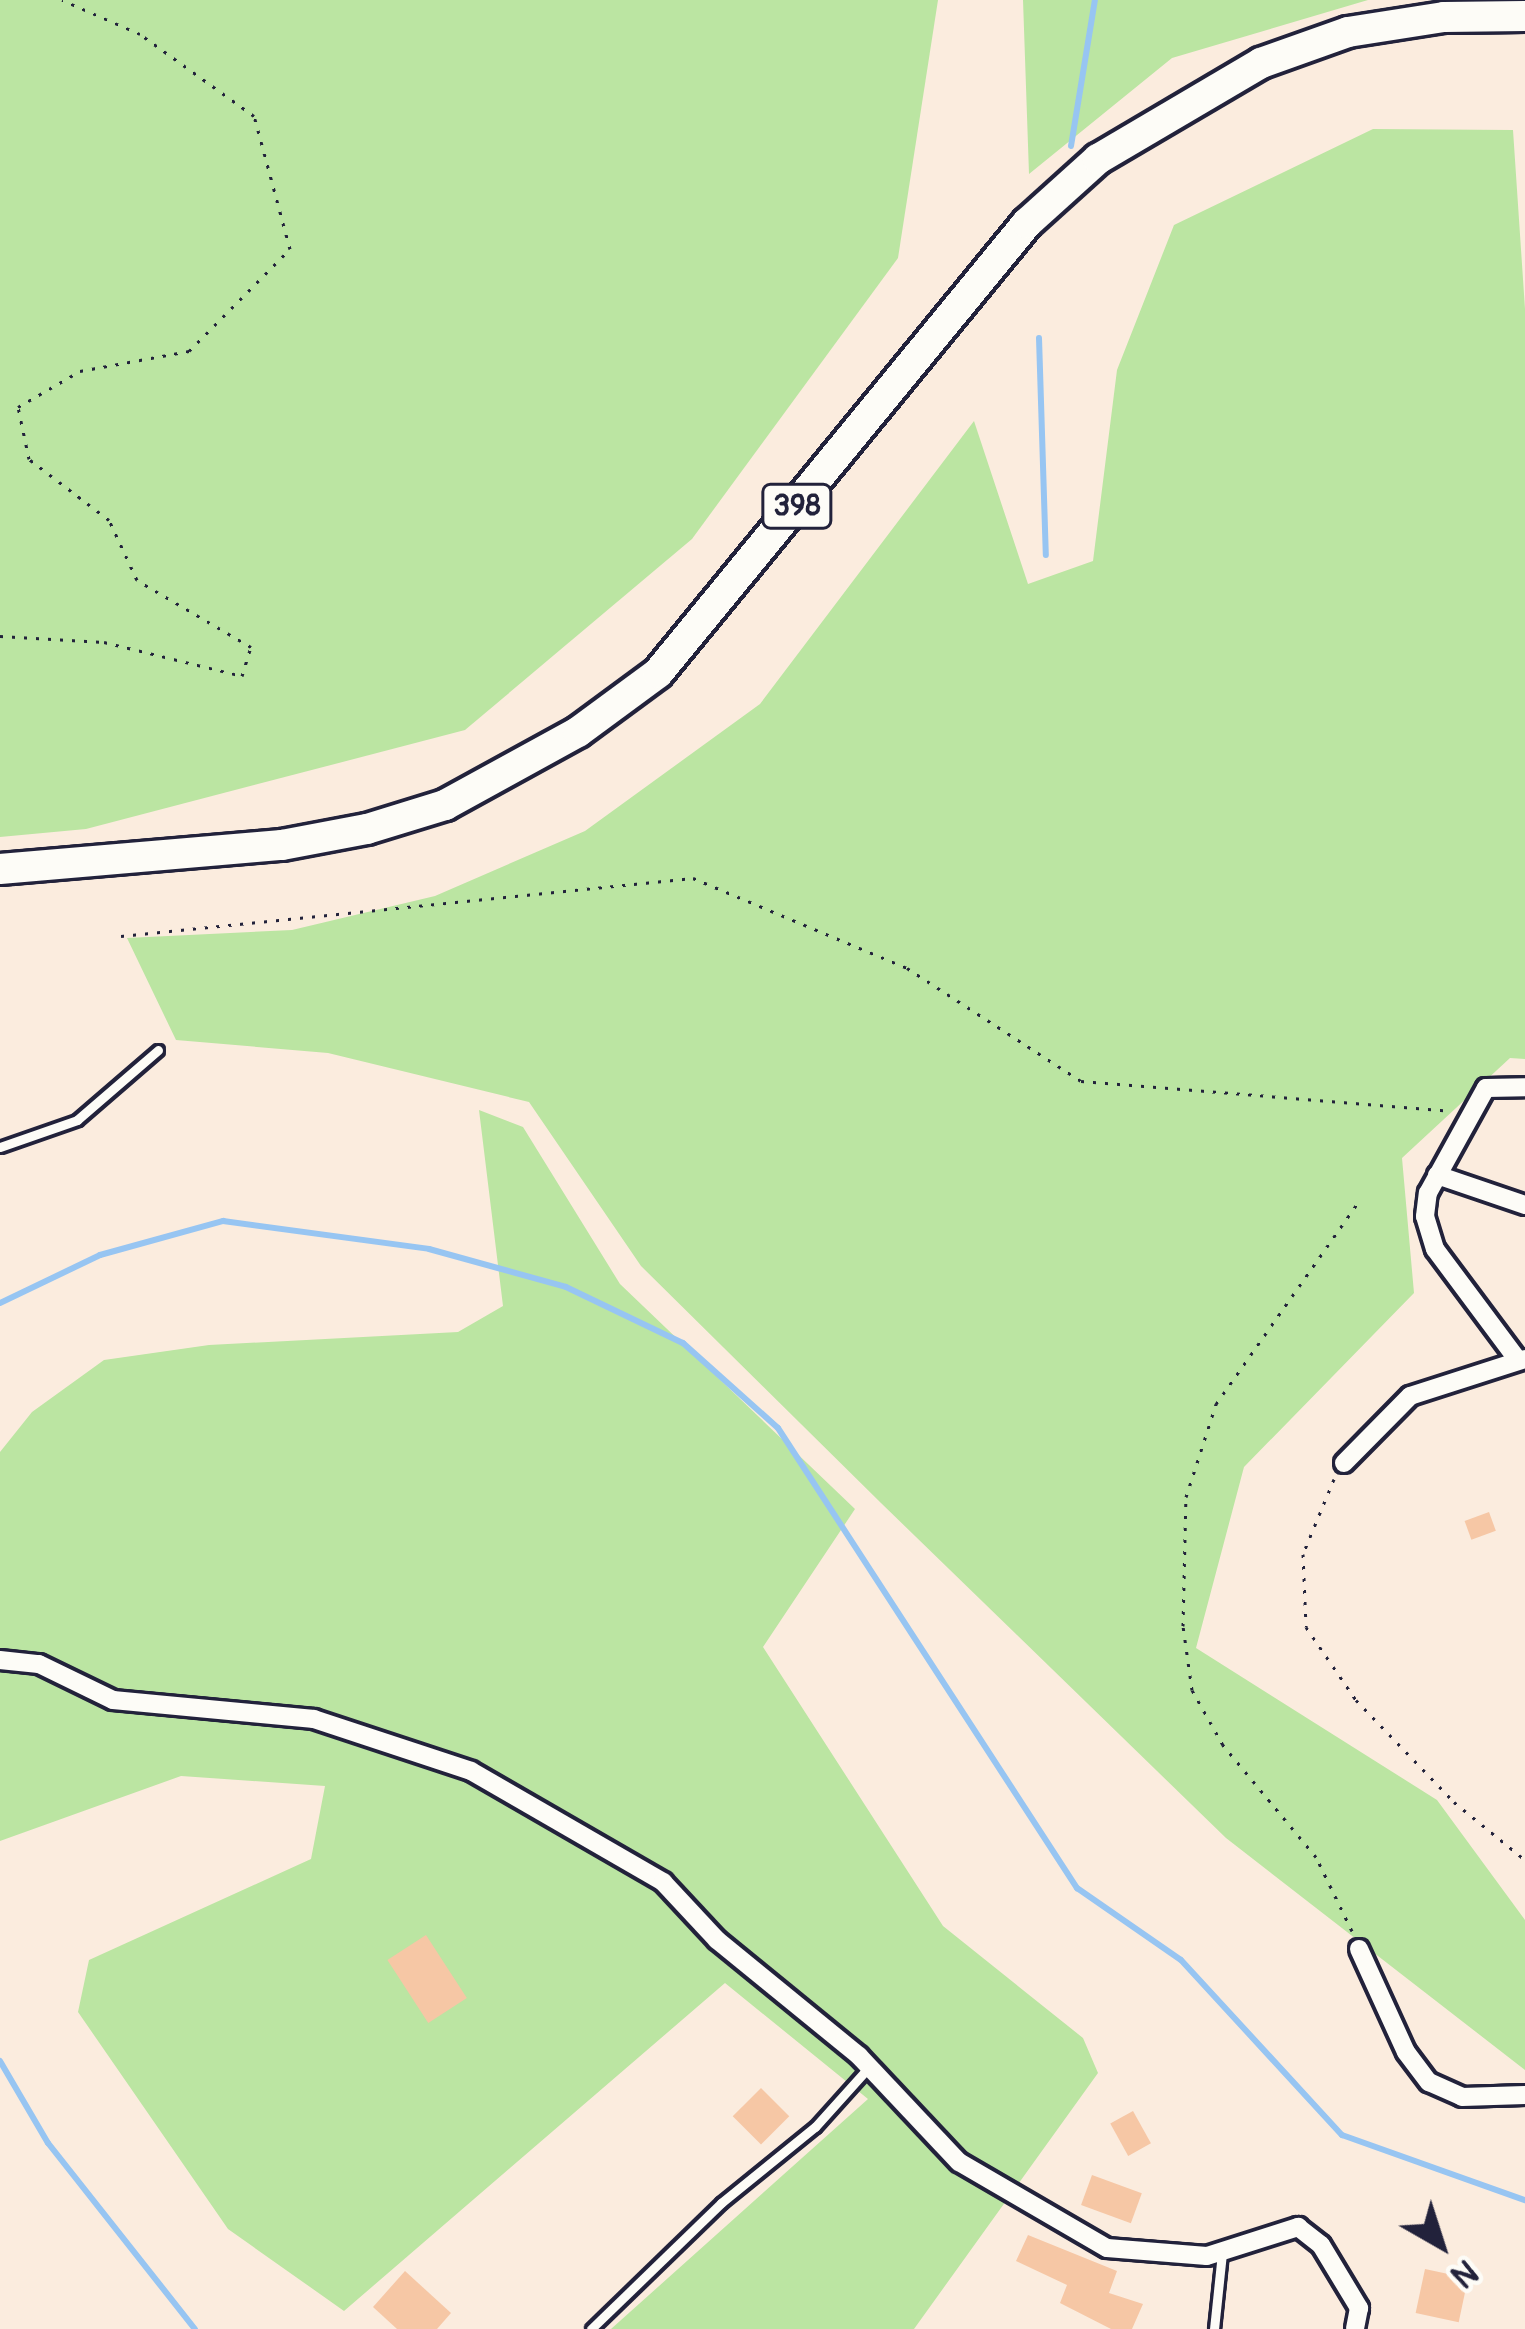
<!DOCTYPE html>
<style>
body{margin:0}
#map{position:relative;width:1525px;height:2329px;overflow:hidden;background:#fbecde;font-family:Pangolin,sans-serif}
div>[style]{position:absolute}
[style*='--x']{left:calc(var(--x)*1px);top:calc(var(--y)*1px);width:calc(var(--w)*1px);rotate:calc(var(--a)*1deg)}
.green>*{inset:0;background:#bbe5a2}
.stream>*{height:6px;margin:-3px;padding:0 3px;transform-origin:3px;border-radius:3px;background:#97c5f2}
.building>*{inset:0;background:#f6c7a5;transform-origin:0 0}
.path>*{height:3px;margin-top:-1.5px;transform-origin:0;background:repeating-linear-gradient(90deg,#22223b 0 3px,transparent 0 12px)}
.roads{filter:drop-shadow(3px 0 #22223b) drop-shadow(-3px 0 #22223b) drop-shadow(0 3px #22223b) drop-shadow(0 -3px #22223b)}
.service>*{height:9px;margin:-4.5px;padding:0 4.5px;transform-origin:4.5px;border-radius:4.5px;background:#fdfcf7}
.minor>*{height:18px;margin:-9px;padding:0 9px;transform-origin:9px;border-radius:9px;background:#fdfcf7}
.primary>*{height:30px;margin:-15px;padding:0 15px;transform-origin:15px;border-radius:15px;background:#fdfcf7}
span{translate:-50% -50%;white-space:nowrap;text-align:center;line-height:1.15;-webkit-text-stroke:10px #fdfcf7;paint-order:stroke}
.shield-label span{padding:3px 9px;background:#fdfcf7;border:3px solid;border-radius:9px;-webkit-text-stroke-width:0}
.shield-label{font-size:30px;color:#22223b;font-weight:700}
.north{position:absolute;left:1381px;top:2185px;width:120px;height:120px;-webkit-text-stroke:9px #fdfcf7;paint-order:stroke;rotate:141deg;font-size:33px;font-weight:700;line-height:48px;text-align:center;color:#22223b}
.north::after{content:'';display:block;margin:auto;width:42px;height:54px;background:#22223b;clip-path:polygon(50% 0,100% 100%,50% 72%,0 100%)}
</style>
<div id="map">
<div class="green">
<div style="clip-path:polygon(0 0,938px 0,898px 258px,692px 539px,465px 730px,86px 829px,0 837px)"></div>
<div style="clip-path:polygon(1023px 0,1368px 0,1172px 58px,1029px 174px)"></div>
<div style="clip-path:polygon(1373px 129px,1513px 130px,1525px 309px,1525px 1059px,1510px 1058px,1402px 1158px,1414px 1293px,1244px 1467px,1196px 1648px,1437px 1800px,1525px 1920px,1525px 2070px,1226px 1838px,881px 1503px,641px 1266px,529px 1102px,328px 1053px,176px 1040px,127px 938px,292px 930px,435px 896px,585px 831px,760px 704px,974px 421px,1028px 584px,1093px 561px,1117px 370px,1174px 225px)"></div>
<div style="clip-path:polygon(479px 1110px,523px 1127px,620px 1284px,855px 1509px,763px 1647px,943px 1926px,1083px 2038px,1098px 2073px,914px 2329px,611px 2329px,868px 2099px,725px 1983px,344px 2311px,228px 2229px,78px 2012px,89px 1960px,311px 1859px,325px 1786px,181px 1776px,0 1841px,0 1452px,32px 1412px,104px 1360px,209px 1345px,458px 1332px,503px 1306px)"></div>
</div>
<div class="stream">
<div style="--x:1071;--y:146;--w:148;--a:-80.7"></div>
<div style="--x:1039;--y:338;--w:217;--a:88.2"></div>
<div style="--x:0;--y:1303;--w:111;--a:-25.6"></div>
<div style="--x:100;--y:1255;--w:128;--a:-15.5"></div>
<div style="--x:223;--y:1221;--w:208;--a:7.7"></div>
<div style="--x:429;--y:1249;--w:142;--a:15.5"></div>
<div style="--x:566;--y:1287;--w:130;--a:25.6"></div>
<div style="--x:683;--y:1343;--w:127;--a:41.8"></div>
<div style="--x:778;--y:1428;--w:549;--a:56.98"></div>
<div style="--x:1077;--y:1888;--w:126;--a:34.7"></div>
<div style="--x:1181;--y:1960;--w:238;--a:47.4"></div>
<div style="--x:1342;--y:2135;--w:194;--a:19.6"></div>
<div style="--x:0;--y:2061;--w:95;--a:59.7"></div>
<div style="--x:48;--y:2143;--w:237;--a:51.7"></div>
</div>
<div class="building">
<div style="left:1489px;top:1512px;width:20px;height:26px;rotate:70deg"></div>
<div style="left:426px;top:1935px;width:75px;height:46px;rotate:57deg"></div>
<div style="left:761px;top:2088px;width:40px;height:40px;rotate:45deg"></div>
<div style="left:1133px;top:2111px;width:37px;height:26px;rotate:61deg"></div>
<div style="left:1092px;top:2175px;width:53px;height:32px;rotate:20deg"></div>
<div style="clip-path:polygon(1028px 2235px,1117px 2271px,1109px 2293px,1143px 2304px,1132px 2329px,1111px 2329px,1060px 2303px,1067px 2285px,1016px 2261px)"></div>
<div style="left:1425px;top:2269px;width:44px;height:45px;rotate:12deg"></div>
<div style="clip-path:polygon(405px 2271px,451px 2313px,437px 2329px,397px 2329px,373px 2307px)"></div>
</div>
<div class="path">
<div style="--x:0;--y:636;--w:104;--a:3.3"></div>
<div style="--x:104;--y:642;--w:142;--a:13.8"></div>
<div style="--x:242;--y:676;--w:30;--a:-73"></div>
<div style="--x:251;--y:647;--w:132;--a:-149.6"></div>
<div style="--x:137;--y:580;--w:66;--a:-115"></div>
<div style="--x:109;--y:520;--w:101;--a:-142.7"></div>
<div style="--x:29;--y:459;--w:53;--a:-101.9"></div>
<div style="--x:18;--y:407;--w:72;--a:-30.1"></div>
<div style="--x:80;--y:371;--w:111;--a:-10.4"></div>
<div style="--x:189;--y:351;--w:144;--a:-45.3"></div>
<div style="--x:290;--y:249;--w:138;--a:-105.1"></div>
<div style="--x:254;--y:116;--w:140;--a:-144.3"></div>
<div style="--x:140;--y:34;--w:85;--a:-156.4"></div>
<div style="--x:121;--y:936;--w:575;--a:-5.79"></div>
<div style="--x:693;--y:878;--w:232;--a:22.8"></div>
<div style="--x:907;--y:968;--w:207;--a:33"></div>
<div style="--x:1081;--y:1081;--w:370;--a:4.6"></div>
<div style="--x:1334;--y:1479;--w:81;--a:112.5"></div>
<div style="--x:1303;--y:1554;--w:73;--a:87.6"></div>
<div style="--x:1306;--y:1627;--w:88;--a:55.6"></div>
<div style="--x:1356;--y:1700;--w:141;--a:46.1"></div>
<div style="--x:1454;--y:1802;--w:92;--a:39.2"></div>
<div style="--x:1352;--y:1931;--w:82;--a:-115.9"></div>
<div style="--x:1316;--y:1857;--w:146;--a:-129.7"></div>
<div style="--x:1223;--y:1745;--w:63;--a:-119.4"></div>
<div style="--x:1192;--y:1690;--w:65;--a:-98"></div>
<div style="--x:1183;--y:1626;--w:129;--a:-88.7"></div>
<div style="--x:1186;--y:1497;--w:98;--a:-72.1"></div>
<div style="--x:1216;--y:1404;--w:250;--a:-54.8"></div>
</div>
<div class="roads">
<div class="service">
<div style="--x:0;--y:1147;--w:82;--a:-19.3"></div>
<div style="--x:77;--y:1120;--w:107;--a:-40.8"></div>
<div style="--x:591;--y:2329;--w:181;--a:-44.1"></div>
<div style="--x:721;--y:2203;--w:121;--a:-39"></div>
<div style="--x:815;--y:2127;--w:81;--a:-48"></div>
<div style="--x:1214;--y:2329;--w:76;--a:-84"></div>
</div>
<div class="minor">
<div style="--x:1437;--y:1175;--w:93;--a:18.8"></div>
<div style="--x:1517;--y:1359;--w:137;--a:-126.7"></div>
<div style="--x:1435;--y:1249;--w:34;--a:-107"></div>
<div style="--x:1425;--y:1216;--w:23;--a:-83"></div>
<div style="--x:1428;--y:1193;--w:120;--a:-61.1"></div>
<div style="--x:1486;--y:1088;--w:39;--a:-1"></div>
<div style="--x:1344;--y:1463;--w:94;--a:-45.4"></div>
<div style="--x:1410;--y:1396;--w:121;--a:-17.8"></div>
<div style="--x:0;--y:1660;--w:39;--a:6"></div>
<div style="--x:39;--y:1664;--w:82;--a:25.9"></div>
<div style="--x:113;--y:1700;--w:202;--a:5.4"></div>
<div style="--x:314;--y:1719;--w:165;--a:18.3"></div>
<div style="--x:471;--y:1771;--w:222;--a:30"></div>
<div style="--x:663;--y:1882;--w:79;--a:47"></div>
<div style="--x:717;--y:1940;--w:183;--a:39.2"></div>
<div style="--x:859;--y:2056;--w:146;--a:46.7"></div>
<div style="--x:959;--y:2162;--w:171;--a:30.2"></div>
<div style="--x:1107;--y:2248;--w:100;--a:4.6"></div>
<div style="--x:1207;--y:2256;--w:96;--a:-17.7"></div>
<div style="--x:1298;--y:2227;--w:29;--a:38"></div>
<div style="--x:1321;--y:2245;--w:74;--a:58.9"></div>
<div style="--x:1359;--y:2308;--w:21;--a:101"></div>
<div style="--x:1359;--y:1949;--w:113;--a:65.5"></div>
<div style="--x:1406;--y:2052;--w:38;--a:53"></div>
<div style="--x:1429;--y:2082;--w:36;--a:24"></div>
<div style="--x:1462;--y:2097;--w:63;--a:-1.8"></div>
</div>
<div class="primary">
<div style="--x:0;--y:869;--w:283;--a:-4.9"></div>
<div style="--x:282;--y:845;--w:86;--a:-10.7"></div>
<div style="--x:367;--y:829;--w:82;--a:-17.1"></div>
<div style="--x:445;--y:805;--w:152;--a:-28.8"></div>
<div style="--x:578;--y:732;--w:99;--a:-36.4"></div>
<div style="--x:658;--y:673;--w:582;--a:-50.65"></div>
<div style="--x:1027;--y:223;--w:96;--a:-42"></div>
<div style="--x:1098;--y:159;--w:189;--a:-30.5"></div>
<div style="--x:1261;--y:63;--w:92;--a:-19.6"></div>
<div style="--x:1348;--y:32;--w:97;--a:-8.9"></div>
<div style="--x:1444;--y:17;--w:81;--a:-0.7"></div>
</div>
</div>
<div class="shield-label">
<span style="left:797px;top:506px">398</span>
</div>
<div class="north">N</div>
</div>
